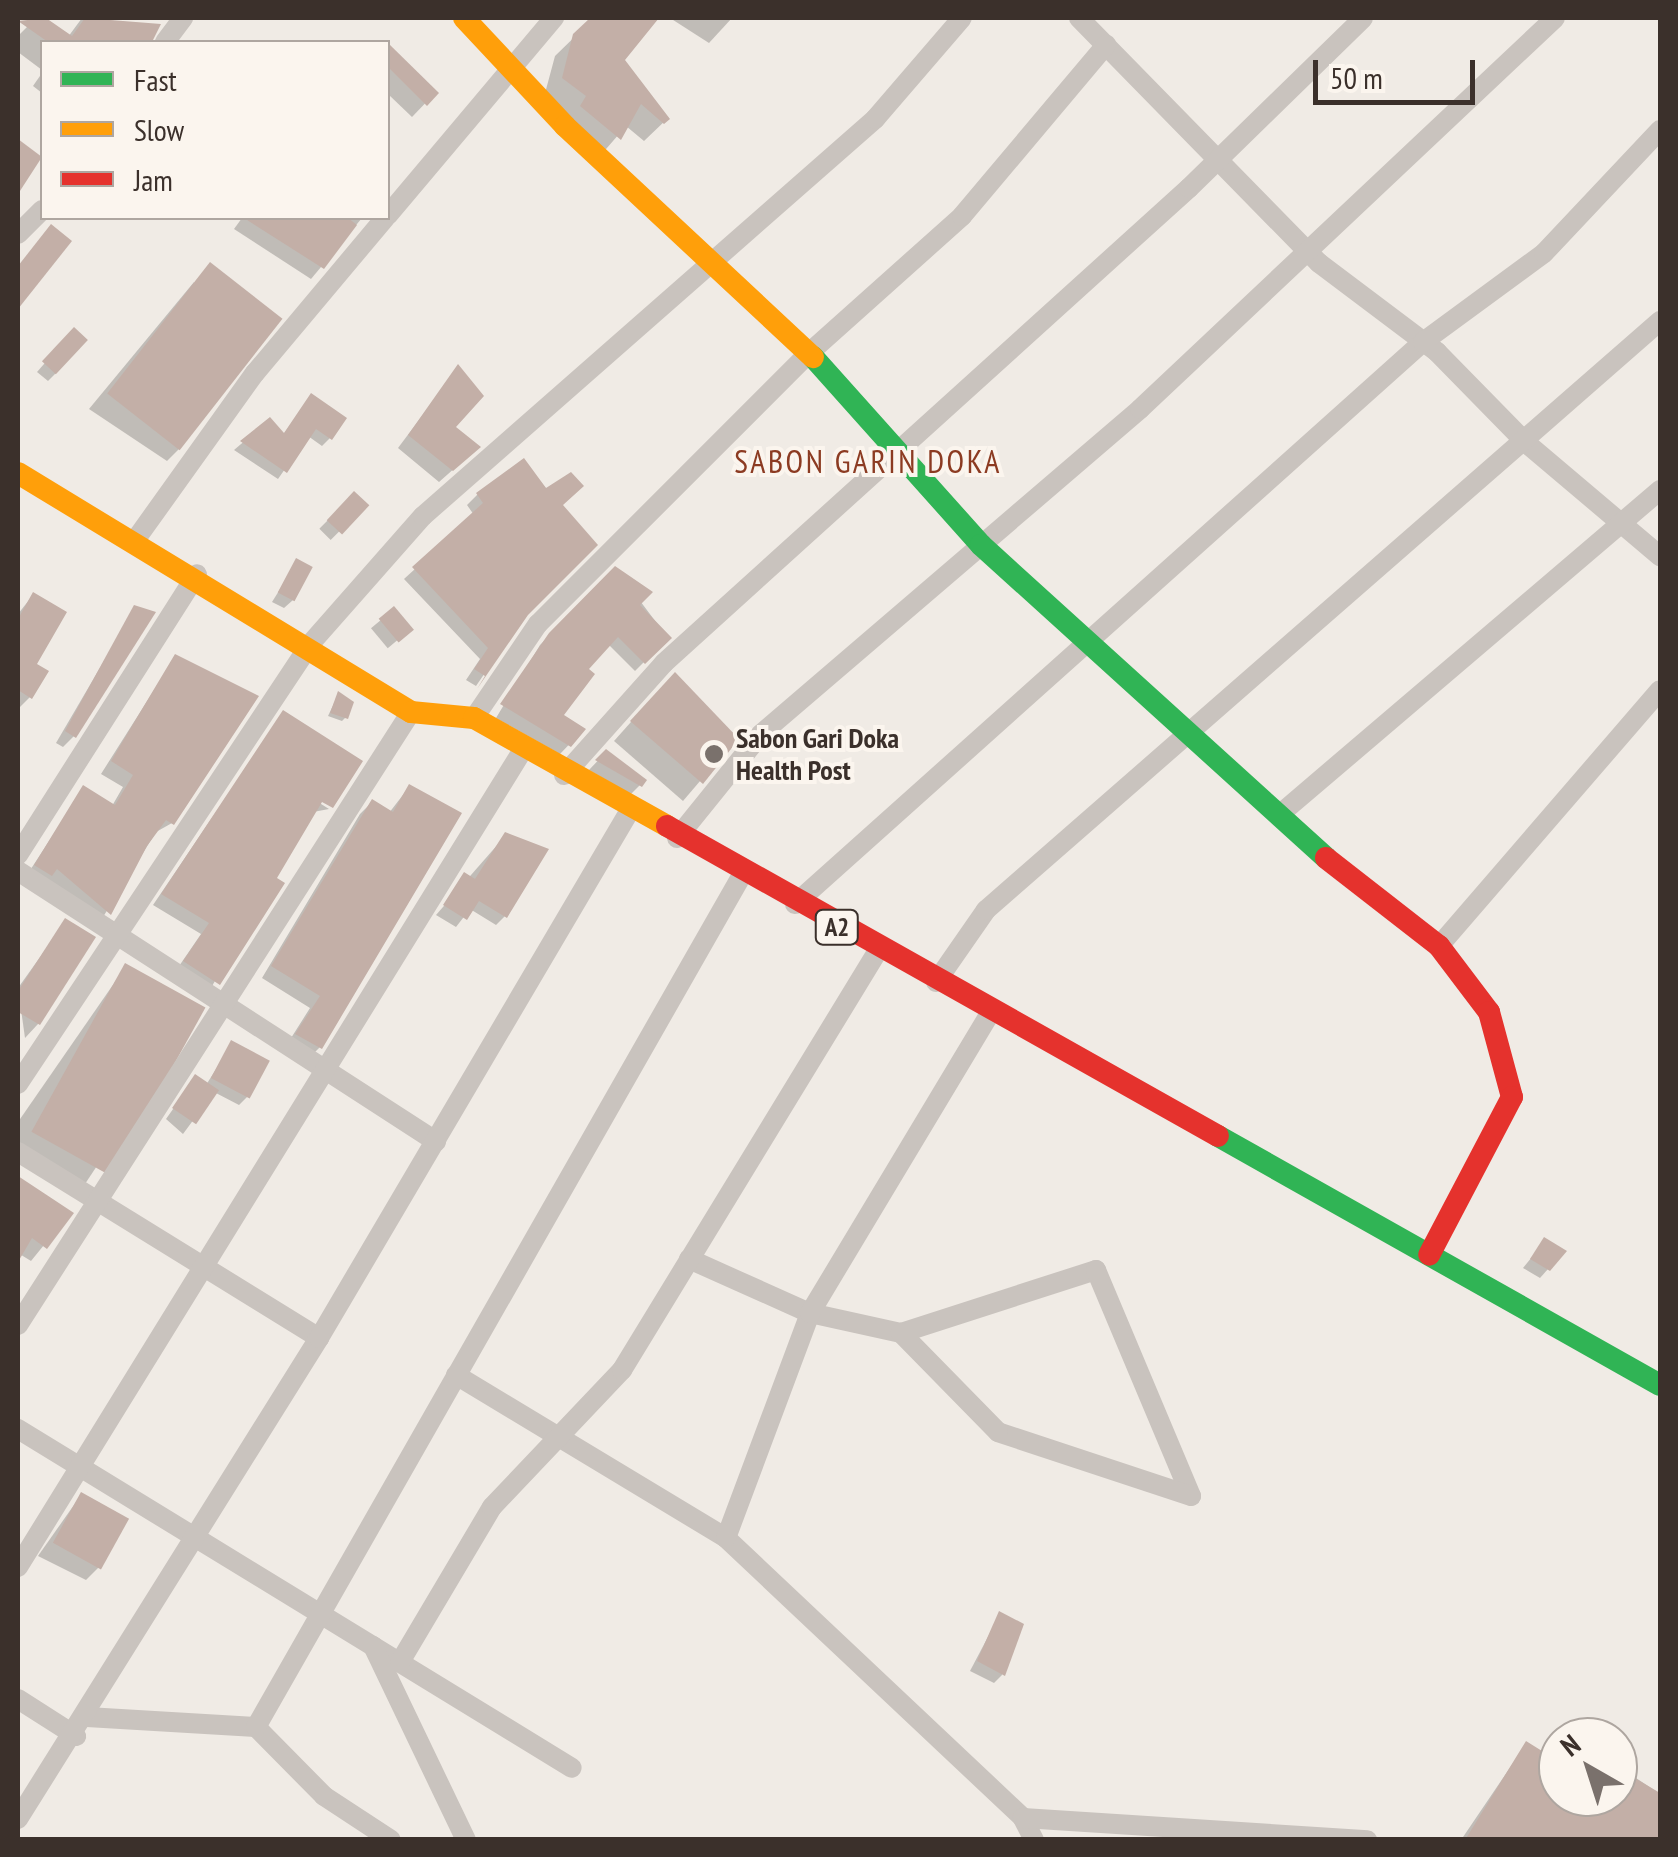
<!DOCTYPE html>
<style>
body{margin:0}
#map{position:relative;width:1678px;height:1857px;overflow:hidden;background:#f0ebe5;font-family:"PT Sans Narrow",sans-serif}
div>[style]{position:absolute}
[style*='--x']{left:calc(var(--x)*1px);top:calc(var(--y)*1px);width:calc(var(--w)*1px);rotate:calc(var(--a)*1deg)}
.shadow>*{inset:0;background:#0003;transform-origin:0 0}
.building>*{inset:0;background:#c3afa7;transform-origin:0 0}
.street>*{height:20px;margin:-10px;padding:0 10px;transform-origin:10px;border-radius:10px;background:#c9c3be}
.fast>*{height:22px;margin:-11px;padding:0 11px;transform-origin:11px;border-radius:11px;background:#30b455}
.slow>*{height:22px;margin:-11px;padding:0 11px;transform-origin:11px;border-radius:11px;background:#ff9f0a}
.jam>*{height:22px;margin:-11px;padding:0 11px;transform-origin:11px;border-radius:11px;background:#e5322d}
.dots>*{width:28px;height:28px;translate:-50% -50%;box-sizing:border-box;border:5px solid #fbf5ee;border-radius:50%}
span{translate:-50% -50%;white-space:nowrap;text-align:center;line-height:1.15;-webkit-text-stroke:8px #fbf5ee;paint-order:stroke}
.shield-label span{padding:2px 8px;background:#fbf5ee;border:2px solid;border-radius:8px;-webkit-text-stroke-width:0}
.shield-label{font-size:25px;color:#3b302b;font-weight:700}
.poi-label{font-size:28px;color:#3b302b;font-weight:700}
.left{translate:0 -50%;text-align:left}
.quarter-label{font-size:32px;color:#8c3b22;letter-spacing:2.5px}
.frame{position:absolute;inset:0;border:20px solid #3b302b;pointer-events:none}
.legend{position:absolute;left:40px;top:40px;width:350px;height:180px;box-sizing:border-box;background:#fbf5ee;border:2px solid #aea6a0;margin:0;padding:12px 18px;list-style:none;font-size:30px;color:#3b302b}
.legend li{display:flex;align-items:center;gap:20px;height:50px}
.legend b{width:50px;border:2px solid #aea6a0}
.north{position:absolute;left:1538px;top:1717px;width:100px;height:100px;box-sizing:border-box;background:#fbf5ee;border:2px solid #aea6a0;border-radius:50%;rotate:321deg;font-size:28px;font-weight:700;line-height:40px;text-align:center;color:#3b302b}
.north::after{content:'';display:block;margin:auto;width:35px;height:45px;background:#7a716c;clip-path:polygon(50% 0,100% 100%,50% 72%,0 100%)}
.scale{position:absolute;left:1313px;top:60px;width:162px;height:45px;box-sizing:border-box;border:5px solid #3b302b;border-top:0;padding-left:12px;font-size:30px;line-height:35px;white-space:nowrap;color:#3b302b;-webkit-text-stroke:8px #fbf5ee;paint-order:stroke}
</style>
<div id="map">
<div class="shadow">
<div style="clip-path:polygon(36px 18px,68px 37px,82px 18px,158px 25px,147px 42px,42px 42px,42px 70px,18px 52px,18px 36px)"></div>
<div style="clip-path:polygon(594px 18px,656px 18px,622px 60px,667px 119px,644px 141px,626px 126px,600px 156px,544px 97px,555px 56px)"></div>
<div style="clip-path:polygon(670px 18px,732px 18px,709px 43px)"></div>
<div style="clip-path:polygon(388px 47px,435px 93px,412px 117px,388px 94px)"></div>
<div style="clip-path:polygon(42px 73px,42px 93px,33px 86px)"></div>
<div style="clip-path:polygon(242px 218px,362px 218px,311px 279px,234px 229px)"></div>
<div style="clip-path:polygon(194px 282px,184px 444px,167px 461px,89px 409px)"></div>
<div style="clip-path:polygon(65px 340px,56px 373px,48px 381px,37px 372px)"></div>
<div style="clip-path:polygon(458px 368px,452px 427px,465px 459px,439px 482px,398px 448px)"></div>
<div style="clip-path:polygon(311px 396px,330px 438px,322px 446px,308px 436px,278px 479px,234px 450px,269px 420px,283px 435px)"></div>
<div style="clip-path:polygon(524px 462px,560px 505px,526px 613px,476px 686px,466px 680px,480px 659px,404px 579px,474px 515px,467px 505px,477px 495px)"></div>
<div style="left:354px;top:494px;width:16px;height:49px;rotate:45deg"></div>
<div style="clip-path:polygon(297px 562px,293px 600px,284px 608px,272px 602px)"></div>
<div style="clip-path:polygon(616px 569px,668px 638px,635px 671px,608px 644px,585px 669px,561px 716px,583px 730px,560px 754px,496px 718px,540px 645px)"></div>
<div style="clip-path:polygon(33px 595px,30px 697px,18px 709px,18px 614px)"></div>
<div style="clip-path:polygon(135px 608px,74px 736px,63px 747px,56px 743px)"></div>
<div style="left:394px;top:609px;width:26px;height:30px;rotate:50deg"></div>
<div style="clip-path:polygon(175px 657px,172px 823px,156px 832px,98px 925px,25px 878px,83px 789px,112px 806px,123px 787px,101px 774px)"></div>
<div style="clip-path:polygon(656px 694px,736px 739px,683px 801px,614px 741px)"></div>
<div style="clip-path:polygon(338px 695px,346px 717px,342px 721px,328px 716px)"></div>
<div style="clip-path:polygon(283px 713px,310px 797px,329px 809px,313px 812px,208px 993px,175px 972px,201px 934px,153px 905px)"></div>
<div style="clip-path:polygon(606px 752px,644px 781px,631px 794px,589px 770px)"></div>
<div style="clip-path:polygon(409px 787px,320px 1047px,308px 1059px,286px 1046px,310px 1008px,262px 978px,360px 814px,372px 802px,389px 813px)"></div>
<div style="clip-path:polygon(506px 835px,505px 916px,496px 925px,470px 909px,456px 927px,436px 915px)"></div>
<div style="clip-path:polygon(63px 925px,38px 1024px,25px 1038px,18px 988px)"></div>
<div style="clip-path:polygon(126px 966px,201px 1009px,79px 1193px,18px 1153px,18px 1122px)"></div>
<div style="clip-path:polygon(232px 1044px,248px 1096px,239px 1105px,214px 1092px,183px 1134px,166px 1119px,195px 1078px,206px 1085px)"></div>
<div style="clip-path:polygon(18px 1179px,70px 1213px,31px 1261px,18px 1253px)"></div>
<div style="clip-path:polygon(1545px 1241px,1548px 1269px,1540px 1278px,1523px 1268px)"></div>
<div style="clip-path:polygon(81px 1495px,100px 1566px,86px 1580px,38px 1556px)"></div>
<div style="clip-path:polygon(1000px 1614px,1002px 1675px,994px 1683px,970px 1671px)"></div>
<div style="clip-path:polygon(1526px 1744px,1558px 1762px,1558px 1797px,1618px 1797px,1618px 1766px,1660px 1794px,1660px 1840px,1461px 1840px)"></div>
</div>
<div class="building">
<div style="clip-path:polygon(46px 18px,72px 36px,85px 18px,161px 24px,152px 42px,48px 42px,18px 21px)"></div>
<div style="clip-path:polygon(590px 18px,659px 18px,625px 60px,670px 119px,664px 124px,641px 104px,621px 140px,580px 106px,586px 96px,562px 78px,573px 34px)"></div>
<div style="clip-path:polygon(388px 43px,439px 93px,427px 106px,388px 67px)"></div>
<div style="clip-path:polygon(18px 139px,42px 157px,18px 194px)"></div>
<div style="clip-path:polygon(244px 218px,348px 218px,357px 225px,324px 269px)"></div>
<div style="clip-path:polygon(51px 224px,72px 241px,18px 309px,18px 266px)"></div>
<div style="left:210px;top:262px;width:92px;height:167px;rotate:38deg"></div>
<div style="left:74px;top:327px;width:19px;height:47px;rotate:43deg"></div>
<div style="clip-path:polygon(458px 364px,484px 396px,456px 427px,481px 447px,453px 471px,408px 435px)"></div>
<div style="clip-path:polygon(311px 393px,347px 418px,332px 440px,316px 429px,287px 473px,240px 441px,270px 417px,284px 433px)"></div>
<div style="clip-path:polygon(524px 458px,546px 488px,571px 472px,584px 486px,563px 505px,598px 545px,528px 615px,477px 689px,485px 676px,474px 669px,488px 648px,412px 567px,483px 503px,476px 493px)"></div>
<div style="left:354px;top:491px;width:21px;height:40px;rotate:43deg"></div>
<div style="left:296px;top:558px;width:19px;height:39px;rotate:28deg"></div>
<div style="clip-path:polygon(615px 566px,653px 592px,640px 605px,672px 638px,645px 664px,618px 637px,589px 669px,595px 674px,564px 715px,586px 729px,571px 747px,500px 704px,549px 633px)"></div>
<div style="clip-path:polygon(33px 592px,67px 612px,37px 664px,49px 671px,32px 699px,18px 690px,18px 619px)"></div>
<div style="clip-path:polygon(134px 605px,156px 612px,76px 738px,65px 731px)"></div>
<div style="left:394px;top:606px;width:31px;height:20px;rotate:50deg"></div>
<div style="clip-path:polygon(175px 654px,259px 696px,174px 825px,166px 820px,147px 846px,111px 915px,57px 869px,52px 876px,34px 865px,83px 785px,115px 805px,133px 775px,111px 761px)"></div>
<div style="clip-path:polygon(675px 672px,739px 739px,703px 784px,630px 721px)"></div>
<div style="clip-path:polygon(338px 691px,354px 702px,348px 719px,330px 713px)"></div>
<div style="clip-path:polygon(283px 710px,363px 761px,333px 808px,322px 802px,277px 878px,285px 883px,220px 985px,183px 961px,209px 923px,161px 894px)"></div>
<div style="clip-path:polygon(606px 749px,647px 780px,642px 787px,595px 760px)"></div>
<div style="clip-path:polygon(409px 784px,462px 813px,322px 1049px,295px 1034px,320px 996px,271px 966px,372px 799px,393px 812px)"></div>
<div style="clip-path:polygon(505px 832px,549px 849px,507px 918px,479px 901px,467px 920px,443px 905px,464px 872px,475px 879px)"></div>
<div style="clip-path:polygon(65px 918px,96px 937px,40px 1025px,18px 1012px,18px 991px)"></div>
<div style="left:125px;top:963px;width:92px;height:193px;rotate:29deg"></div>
<div style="left:231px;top:1040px;width:44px;height:43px;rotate:28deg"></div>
<div style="left:195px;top:1074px;width:29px;height:41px;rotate:34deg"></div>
<div style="clip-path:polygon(18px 1176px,74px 1213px,47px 1249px,32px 1238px,18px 1262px)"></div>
<div style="clip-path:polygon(1544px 1237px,1567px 1251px,1550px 1271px,1530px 1259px)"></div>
<div style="left:81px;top:1492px;width:55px;height:58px;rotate:29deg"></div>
<div style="clip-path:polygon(999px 1611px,1024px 1624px,1005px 1676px,977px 1661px)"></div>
<div style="clip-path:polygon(1526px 1741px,1558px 1761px,1558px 1797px,1618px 1797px,1618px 1768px,1660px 1793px,1660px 1840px,1465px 1840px)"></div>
</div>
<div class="street">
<div style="--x:1079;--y:18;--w:343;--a:45.6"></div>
<div style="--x:1319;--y:263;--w:148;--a:37"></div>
<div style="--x:1437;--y:352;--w:126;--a:45.6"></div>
<div style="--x:1525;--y:442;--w:177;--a:40.2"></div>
<div style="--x:165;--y:42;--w:30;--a:-53"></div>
<div style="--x:388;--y:215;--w:258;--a:-49.9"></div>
<div style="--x:18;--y:234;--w:34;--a:-45"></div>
<div style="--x:136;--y:539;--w:204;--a:-54.4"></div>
<div style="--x:255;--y:373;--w:202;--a:-50"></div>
<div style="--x:474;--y:718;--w:114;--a:-55.8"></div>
<div style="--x:538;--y:624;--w:383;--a:-45"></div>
<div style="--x:809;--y:353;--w:205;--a:-41.8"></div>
<div style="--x:962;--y:216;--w:224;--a:-49.9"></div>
<div style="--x:564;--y:775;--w:150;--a:-48.2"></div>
<div style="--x:664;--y:663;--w:708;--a:-42.14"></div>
<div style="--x:1189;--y:188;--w:243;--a:-44.3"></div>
<div style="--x:1279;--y:815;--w:501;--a:-40.46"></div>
<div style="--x:677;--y:838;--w:134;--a:-51.1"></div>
<div style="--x:761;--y:734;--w:499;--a:-40.6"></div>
<div style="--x:1140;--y:409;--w:570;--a:-43.29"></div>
<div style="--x:18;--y:855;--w:333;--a:-57.5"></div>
<div style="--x:18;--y:871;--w:498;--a:32.9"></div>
<div style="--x:795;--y:904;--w:843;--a:-41.83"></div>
<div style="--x:1423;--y:342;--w:150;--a:-36.3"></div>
<div style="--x:1544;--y:253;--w:169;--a:-46.7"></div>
<div style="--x:1439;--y:946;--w:338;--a:-49.2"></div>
<div style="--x:936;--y:982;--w:88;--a:-55.2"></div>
<div style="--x:986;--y:910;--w:895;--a:-41.15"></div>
<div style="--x:18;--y:1084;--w:529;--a:-56.4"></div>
<div style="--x:311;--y:643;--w:169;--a:-48.6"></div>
<div style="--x:423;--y:516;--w:602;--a:-41.29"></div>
<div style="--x:875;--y:119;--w:133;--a:-49.3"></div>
<div style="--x:18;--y:1152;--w:354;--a:31.7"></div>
<div style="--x:689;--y:1259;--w:133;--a:24.1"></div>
<div style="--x:810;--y:1313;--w:93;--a:12.4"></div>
<div style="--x:901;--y:1333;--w:205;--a:-17.9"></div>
<div style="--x:1096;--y:1270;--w:245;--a:67.2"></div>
<div style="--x:1191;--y:1496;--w:203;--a:-161.7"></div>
<div style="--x:998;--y:1432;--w:139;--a:-134.4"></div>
<div style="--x:18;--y:1325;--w:728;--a:-57.34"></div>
<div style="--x:456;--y:1375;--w:315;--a:31.1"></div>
<div style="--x:726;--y:1538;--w:408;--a:43.3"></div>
<div style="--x:18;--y:1429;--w:649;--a:31.46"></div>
<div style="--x:726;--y:1538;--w:240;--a:-69.5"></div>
<div style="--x:810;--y:1313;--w:351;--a:-59"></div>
<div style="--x:18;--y:1567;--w:957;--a:-58.29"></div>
<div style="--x:373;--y:1646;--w:215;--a:64.4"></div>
<div style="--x:400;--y:1662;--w:180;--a:-59.3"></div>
<div style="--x:492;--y:1507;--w:189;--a:-46.5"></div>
<div style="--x:622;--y:1370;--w:492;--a:-58.6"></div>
<div style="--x:18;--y:1699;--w:69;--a:32.5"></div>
<div style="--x:87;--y:1717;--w:169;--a:3.4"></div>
<div style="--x:256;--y:1727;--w:97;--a:45.4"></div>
<div style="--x:324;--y:1796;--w:80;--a:33.3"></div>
<div style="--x:256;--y:1727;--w:981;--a:-60.3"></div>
<div style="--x:18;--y:1819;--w:567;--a:-57.96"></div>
<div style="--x:319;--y:1338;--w:611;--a:-59.49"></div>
<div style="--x:1034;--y:1840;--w:25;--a:-117"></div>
<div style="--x:1023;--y:1818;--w:345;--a:3.7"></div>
</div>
<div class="fast">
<div style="--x:813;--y:357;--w:252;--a:48.2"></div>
<div style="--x:981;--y:545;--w:466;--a:42.2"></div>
<div style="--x:1218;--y:1136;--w:507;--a:29.39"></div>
</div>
<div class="slow">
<div style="--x:464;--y:18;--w:148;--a:46.9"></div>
<div style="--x:565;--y:126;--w:339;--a:43"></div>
<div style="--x:18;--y:473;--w:460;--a:31.3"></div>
<div style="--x:411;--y:712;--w:63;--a:5.4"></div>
<div style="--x:474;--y:718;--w:221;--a:29.2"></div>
</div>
<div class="jam">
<div style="--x:667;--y:826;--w:632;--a:29.36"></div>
<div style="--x:1326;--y:858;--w:143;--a:37.9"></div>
<div style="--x:1439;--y:946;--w:83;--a:52.9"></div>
<div style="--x:1489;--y:1012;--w:88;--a:74.9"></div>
<div style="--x:1512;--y:1097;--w:178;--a:117.7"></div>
</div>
<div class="dots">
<div style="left:714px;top:754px;background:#7a716c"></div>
</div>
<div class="shield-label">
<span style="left:837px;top:927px">A2</span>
</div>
<div class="poi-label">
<span class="left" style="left:736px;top:754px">Sabon Gari Doka<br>Health Post</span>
</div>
<div class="quarter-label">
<span style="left:868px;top:461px">SABON GARIN DOKA</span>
</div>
<div class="frame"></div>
<ul class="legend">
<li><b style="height:12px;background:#30b455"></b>Fast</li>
<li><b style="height:12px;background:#ff9f0a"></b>Slow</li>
<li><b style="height:12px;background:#e5322d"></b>Jam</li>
</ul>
<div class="north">N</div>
<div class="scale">50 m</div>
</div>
